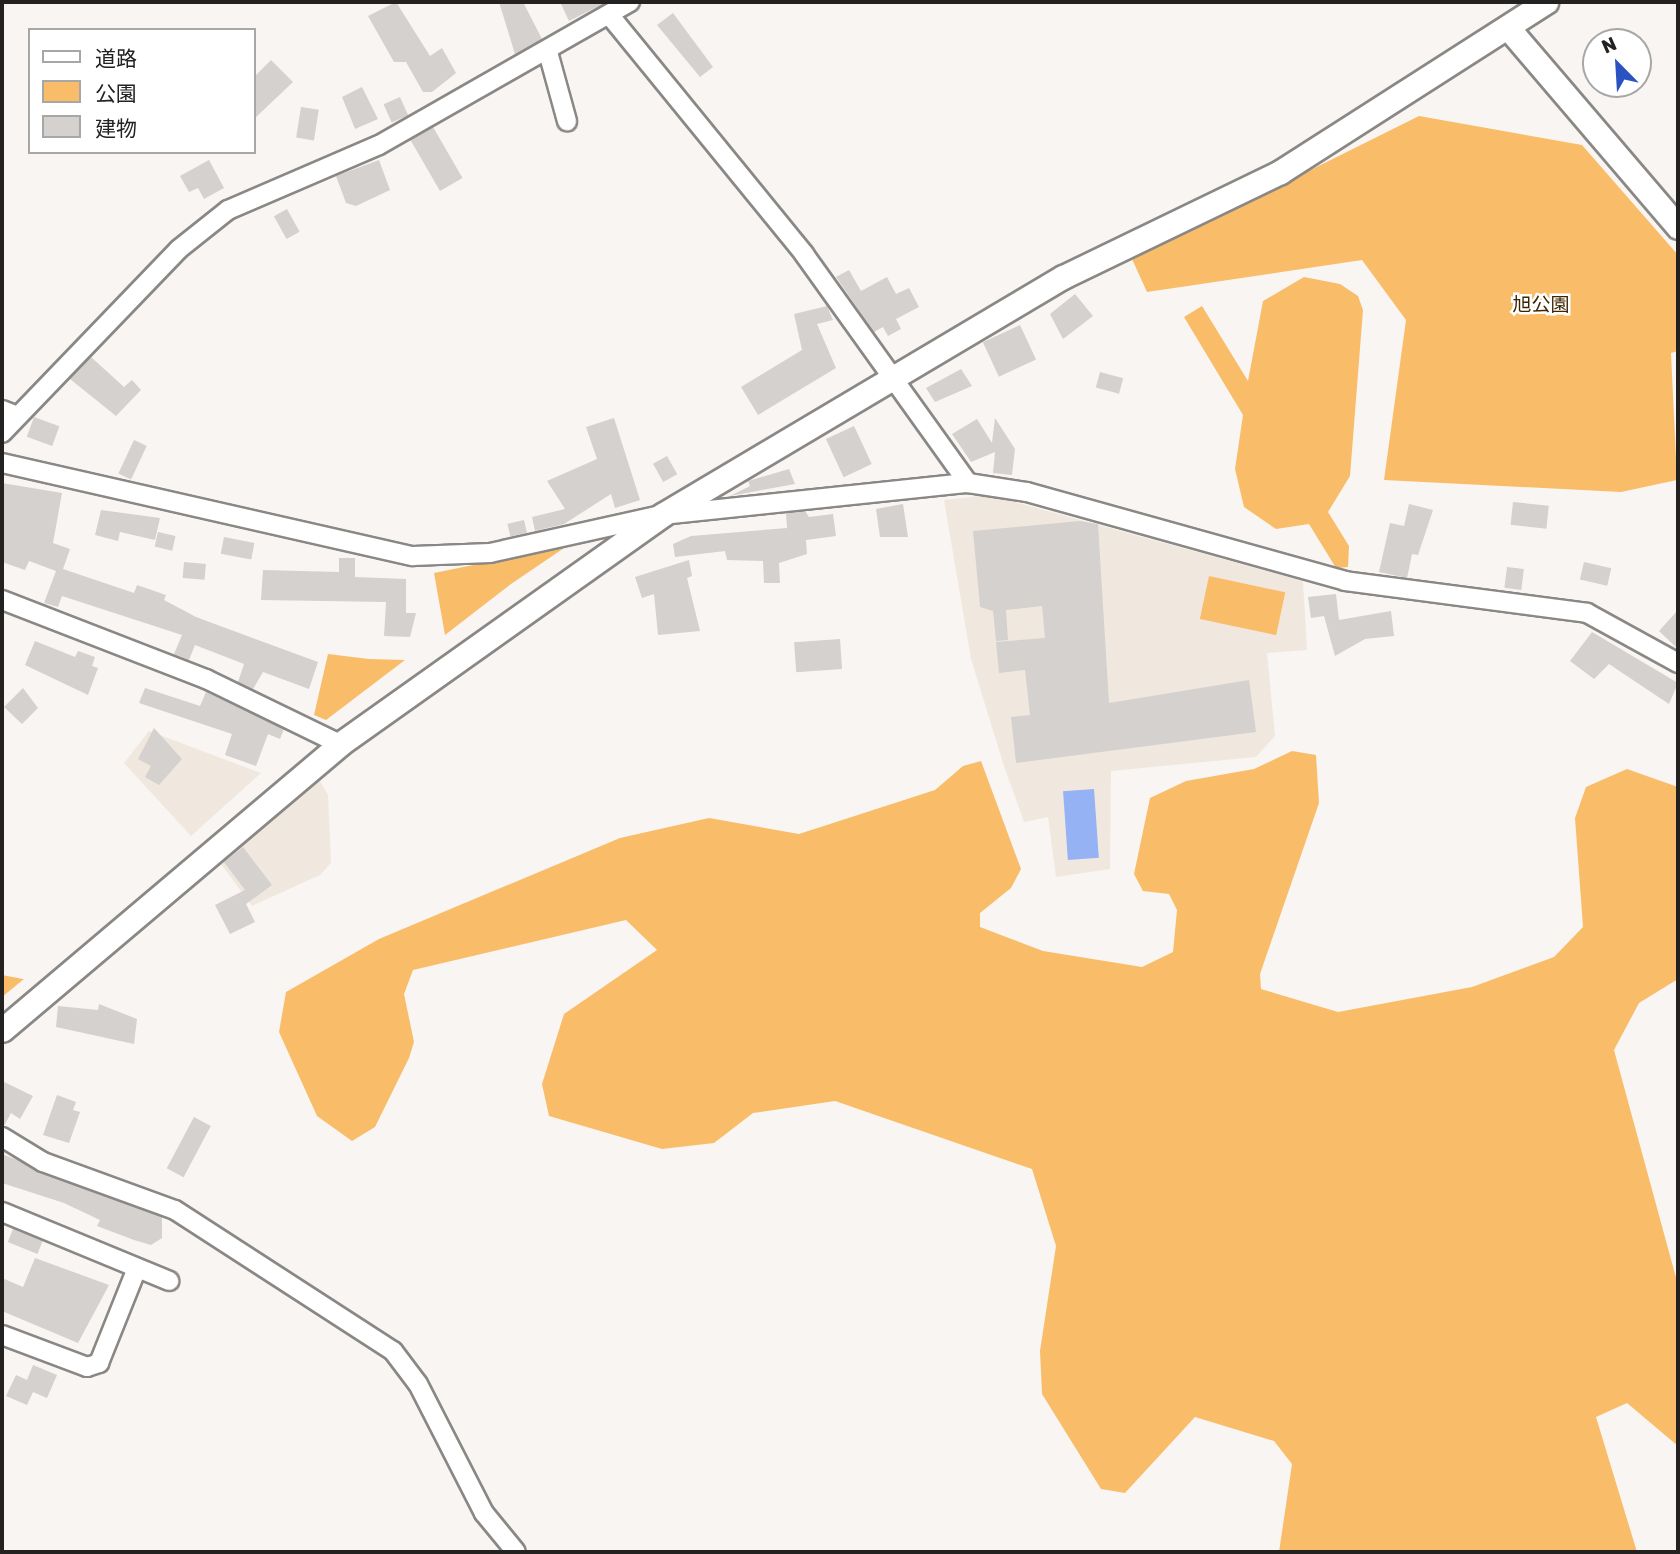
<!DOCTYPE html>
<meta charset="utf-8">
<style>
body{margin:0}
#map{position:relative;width:1680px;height:1554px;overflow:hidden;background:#f8f5f2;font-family:Rubik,"Noto Sans JP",sans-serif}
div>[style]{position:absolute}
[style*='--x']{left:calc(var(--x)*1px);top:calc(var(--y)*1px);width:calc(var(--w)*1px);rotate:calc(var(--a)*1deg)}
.built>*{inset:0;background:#f0e8df}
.green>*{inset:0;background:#f9bd69;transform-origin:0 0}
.water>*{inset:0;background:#94b2f4;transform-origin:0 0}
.building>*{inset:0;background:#d4d1ce;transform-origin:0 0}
.roads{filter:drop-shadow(2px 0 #8a8885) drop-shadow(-2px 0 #8a8885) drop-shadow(0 2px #8a8885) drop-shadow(0 -2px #8a8885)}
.minor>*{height:18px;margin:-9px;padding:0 9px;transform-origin:9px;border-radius:9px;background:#fff}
.tertiary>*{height:23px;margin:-11.5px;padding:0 11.5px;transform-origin:11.5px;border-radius:11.5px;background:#fff}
span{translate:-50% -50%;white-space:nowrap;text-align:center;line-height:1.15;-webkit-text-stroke:5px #fff;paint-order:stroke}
.park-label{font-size:19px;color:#3c2500}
.frame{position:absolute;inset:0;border:4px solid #232221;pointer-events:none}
.legend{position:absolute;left:28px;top:28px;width:228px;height:126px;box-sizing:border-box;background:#fff;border:2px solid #a7a7a6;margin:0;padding:9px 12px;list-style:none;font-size:21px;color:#232221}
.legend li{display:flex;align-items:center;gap:14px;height:35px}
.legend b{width:35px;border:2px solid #a7a7a6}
.north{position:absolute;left:1582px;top:28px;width:70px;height:70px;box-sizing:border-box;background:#fff;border:2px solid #a7a7a6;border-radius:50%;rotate:336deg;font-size:19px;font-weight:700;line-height:28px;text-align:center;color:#232221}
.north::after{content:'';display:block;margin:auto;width:24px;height:32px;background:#2a52c1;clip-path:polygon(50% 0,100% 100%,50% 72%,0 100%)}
</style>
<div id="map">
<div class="built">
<div style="clip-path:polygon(989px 495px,1303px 581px,1307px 650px,1267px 653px,1275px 736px,1256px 757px,1111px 771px,1110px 869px,1056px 877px,1048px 817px,1024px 822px,1003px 763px,971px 659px,944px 500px)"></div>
<div style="clip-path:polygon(149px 731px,261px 773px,191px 836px,124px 763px)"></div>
<div style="clip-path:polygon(317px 776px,328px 795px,331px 863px,320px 875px,252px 906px,218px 860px)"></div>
</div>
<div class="green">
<div style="clip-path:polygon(1419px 116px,1582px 145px,1678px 255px,1678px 351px,1671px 353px,1677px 480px,1621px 492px,1384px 480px,1406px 320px,1362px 260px,1147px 292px,1132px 259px)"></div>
<div style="clip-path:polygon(1304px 277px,1340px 284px,1358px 296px,1363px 310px,1350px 476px,1328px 512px,1349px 546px,1348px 567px,1336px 568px,1309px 524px,1276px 529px,1244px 507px,1235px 469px,1243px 415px,1184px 317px,1202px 306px,1248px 381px,1263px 301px)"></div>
<div style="clip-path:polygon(567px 546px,511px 584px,445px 635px,434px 573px)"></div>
<div style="left:1209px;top:576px;width:78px;height:44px;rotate:12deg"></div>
<div style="clip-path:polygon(328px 654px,369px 659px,405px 660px,326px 720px,314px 715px)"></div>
<div style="clip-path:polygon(1292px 751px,1316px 755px,1319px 803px,1260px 974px,1261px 989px,1338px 1012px,1472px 987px,1554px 957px,1583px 927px,1575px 818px,1586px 787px,1627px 769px,1678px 787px,1678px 979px,1639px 1003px,1614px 1050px,1678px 1285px,1678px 1446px,1627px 1403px,1596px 1417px,1637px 1552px,1279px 1552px,1292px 1464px,1274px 1441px,1195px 1417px,1125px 1493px,1101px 1489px,1042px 1394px,1040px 1351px,1056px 1246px,1032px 1169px,835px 1101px,753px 1113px,714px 1143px,662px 1149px,549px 1116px,542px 1084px,564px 1014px,657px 950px,626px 920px,413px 970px,404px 994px,414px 1042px,409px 1058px,375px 1127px,352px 1141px,317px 1116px,279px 1032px,286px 992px,379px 939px,620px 838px,709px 818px,799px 834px,935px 790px,963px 766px,981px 761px,1021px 869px,1011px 888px,980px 913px,980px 927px,1043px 951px,1142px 967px,1173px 952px,1177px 910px,1169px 894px,1143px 891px,1134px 874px,1150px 798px,1186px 781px,1254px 769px)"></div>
<div style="clip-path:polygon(2px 975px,23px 979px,24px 979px,2px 997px)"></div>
</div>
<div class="water">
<div style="left:1094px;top:789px;width:69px;height:31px;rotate:86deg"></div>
</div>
<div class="building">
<div style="clip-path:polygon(396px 2px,430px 56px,442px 48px,456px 73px,432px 92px,423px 92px,406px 62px,394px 62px,368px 16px)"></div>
<div style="clip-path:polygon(499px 2px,523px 2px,542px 39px,515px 54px)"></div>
<div style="clip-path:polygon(560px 2px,607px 2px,569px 21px)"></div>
<div style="clip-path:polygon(673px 13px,713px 67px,700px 77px,657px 25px)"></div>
<div style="clip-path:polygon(271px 60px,293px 82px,254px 119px,254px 77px)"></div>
<div style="clip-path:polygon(362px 87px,378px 119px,355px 129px,342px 97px)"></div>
<div style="left:400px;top:97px;width:20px;height:18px;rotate:66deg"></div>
<div style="left:301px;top:107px;width:18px;height:31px;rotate:9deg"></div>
<div style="left:433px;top:127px;width:59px;height:26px;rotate:60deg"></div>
<div style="clip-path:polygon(209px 160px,224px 188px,204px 199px,198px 188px,189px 192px,180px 176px)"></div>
<div style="clip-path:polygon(379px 160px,390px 190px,356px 206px,346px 203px,336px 176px)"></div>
<div style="left:287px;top:209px;width:26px;height:15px;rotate:61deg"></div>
<div style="clip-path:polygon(849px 270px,861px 291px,887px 277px,896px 294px,909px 288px,919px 307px,896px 319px,901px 329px,888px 336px,883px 327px,874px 332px,836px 277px)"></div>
<div style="clip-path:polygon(1075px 294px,1093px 316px,1063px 339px,1050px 314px)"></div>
<div style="clip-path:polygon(827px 306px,833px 320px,817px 324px,836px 368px,758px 415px,741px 387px,802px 350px,794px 314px)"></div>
<div style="left:1020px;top:325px;width:38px;height:41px;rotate:65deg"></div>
<div style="clip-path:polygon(91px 357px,124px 387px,132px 380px,141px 390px,116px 416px,70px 379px)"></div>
<div style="clip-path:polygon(961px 369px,972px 386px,935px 402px,926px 388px)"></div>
<div style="left:1100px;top:372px;width:24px;height:16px;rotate:15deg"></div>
<div style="left:34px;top:417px;width:27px;height:21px;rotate:20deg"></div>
<div style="clip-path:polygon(614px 418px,640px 500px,615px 508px,611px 494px,564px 524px,535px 531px,532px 517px,565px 509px,547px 481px,597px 459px,586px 427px)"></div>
<div style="clip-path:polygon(995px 418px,1015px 449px,1012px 475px,993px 473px,995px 452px,971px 462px,952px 434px,977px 419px,992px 443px)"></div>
<div style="left:854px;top:426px;width:42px;height:31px;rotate:65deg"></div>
<div style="left:134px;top:440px;width:14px;height:37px;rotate:25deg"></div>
<div style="left:667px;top:456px;width:21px;height:16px;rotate:61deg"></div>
<div style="clip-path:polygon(789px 469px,795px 484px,730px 496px,750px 486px,748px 481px)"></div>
<div style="clip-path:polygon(2px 483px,62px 493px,53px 543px,70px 549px,63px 569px,134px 593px,137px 585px,166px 595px,164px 600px,196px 617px,318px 662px,309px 689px,263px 672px,253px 689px,238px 682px,244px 664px,195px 645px,189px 660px,174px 654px,182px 635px,62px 596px,58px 607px,44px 603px,56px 571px,29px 561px,25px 570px,2px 562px)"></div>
<div style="left:1513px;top:502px;width:36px;height:23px;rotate:6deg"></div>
<div style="clip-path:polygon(903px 504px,908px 537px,880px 537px,876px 509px)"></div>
<div style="clip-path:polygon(1409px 504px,1433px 510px,1418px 555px,1412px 554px,1407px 578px,1379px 572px,1390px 523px,1404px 526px)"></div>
<div style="clip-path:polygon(101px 510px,160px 518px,155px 540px,120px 532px,118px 541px,95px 535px)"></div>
<div style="clip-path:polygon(805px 511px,809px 517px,833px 514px,836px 536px,806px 540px,807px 554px,779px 563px,780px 583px,764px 583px,763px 561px,727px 560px,725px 551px,675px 557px,673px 544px,691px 536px,787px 528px,786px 513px)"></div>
<div style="left:524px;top:520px;width:13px;height:17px;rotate:77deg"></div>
<div style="clip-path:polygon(1080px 521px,1098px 524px,1109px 703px,1249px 680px,1256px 732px,1016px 763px,1011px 717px,1030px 715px,1025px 670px,999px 673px,996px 642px,1045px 638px,1042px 606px,1006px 610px,1008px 640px,996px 641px,993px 611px,980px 607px,973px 531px)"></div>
<div style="left:158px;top:532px;width:18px;height:15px;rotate:13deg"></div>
<div style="left:224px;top:537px;width:31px;height:17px;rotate:11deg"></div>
<div style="clip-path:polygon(339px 558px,355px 558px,355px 577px,406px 579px,406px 613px,416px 613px,410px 637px,384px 636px,386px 602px,261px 600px,263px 570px,339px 572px)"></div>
<div style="clip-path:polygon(689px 560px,692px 576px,687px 578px,700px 631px,658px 635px,654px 594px,642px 598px,635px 577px)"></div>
<div style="left:184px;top:562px;width:22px;height:16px;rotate:5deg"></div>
<div style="left:1584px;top:562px;width:28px;height:18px;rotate:13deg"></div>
<div style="left:1507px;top:567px;width:17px;height:21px;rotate:7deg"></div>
<div style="clip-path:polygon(1336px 594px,1339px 620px,1391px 611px,1394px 636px,1365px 639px,1335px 656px,1324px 616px,1311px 618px,1308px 597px)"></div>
<div style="clip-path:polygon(1678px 610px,1678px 649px,1659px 631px)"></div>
<div style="clip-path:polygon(1592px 632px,1678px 683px,1669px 704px,1609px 664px,1594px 679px,1570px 661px)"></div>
<div style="left:840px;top:639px;width:30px;height:46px;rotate:86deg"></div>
<div style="clip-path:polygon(35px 641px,75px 657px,78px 651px,95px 657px,92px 666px,98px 668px,88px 695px,25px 665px)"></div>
<div style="clip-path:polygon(23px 688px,38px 708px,22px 724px,4px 707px)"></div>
<div style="clip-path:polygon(145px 688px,200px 706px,206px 692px,284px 729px,280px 739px,268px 734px,256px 766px,225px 755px,232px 734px,139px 703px)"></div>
<div style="clip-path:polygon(154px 728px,182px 759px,159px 785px,145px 777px,151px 766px,138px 759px)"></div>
<div style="clip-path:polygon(243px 847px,272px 885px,246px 904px,255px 922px,230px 934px,215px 905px,245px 890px,224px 862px)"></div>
<div style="clip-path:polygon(99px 1004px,137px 1019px,134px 1044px,56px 1027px,58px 1006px,98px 1010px)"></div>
<div style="clip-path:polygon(2px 1081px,33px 1096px,20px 1119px,11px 1113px,4px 1126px)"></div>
<div style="clip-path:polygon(57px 1095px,76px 1102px,73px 1110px,80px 1112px,69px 1143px,43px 1135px)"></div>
<div style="left:194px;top:1117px;width:19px;height:58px;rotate:28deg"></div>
<div style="clip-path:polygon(2px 1154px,162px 1217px,162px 1238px,151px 1245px,134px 1240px,97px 1226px,100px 1220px,64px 1203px,2px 1183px)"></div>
<div style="left:13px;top:1229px;width:32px;height:14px;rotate:22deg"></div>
<div style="clip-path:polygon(35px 1258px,109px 1285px,78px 1343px,2px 1311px,2px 1278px,23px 1287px)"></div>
<div style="clip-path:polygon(33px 1365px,57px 1375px,47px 1398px,33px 1392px,27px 1405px,6px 1396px,16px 1375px,27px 1380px)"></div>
</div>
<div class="roads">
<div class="minor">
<div style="--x:611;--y:17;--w:306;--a:50.8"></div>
<div style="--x:804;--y:254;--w:282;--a:54.4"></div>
<div style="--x:548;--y:52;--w:72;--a:74.6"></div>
<div style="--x:2;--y:410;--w:17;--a:21"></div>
<div style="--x:2;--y:433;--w:255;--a:-46.1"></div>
<div style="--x:179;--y:249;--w:63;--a:-38.5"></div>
<div style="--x:228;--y:210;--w:164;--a:-23.3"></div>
<div style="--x:379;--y:145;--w:289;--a:-29.7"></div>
<div style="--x:2;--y:463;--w:421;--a:12.8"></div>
<div style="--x:413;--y:556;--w:77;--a:-2.2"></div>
<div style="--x:490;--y:553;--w:176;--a:-12.5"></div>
<div style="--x:662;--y:515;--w:308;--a:-6"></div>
<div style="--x:968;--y:483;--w:60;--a:8.7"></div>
<div style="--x:1027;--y:492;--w:330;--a:15.6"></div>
<div style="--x:1345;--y:581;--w:244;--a:7.5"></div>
<div style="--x:1587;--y:613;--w:104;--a:28.8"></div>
<div style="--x:2;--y:600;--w:219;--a:21.2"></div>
<div style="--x:206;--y:679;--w:149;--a:25.9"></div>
<div style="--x:2;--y:1137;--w:48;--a:31.4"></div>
<div style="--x:43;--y:1162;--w:140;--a:20"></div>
<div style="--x:175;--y:1210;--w:260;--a:32.9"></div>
<div style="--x:393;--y:1351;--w:41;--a:52.9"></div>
<div style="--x:418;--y:1384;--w:145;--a:62.9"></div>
<div style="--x:484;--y:1513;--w:50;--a:50.6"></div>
<div style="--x:2;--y:1212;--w:181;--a:22.4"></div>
<div style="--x:2;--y:1335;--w:91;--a:20.6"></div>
<div style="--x:87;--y:1367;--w:13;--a:-18"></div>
<div style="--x:99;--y:1363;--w:102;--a:-68.2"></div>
</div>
<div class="tertiary">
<div style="--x:1509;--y:29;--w:260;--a:49.5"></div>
<div style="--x:2;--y:1030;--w:443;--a:-40.2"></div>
<div style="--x:340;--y:744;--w:395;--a:-35.4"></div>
<div style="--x:662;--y:515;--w:466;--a:-30.7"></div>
<div style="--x:1063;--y:277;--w:241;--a:-25.8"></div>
<div style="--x:1280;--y:172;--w:316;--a:-32.6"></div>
</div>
</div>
<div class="park-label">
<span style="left:1541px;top:305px">旭公園</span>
</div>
<div class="frame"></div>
<ul class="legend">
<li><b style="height:9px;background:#fff"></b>道路</li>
<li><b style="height:19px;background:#f9bd69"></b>公園</li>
<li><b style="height:19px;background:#d4d1ce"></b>建物</li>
</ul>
<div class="north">N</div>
</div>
